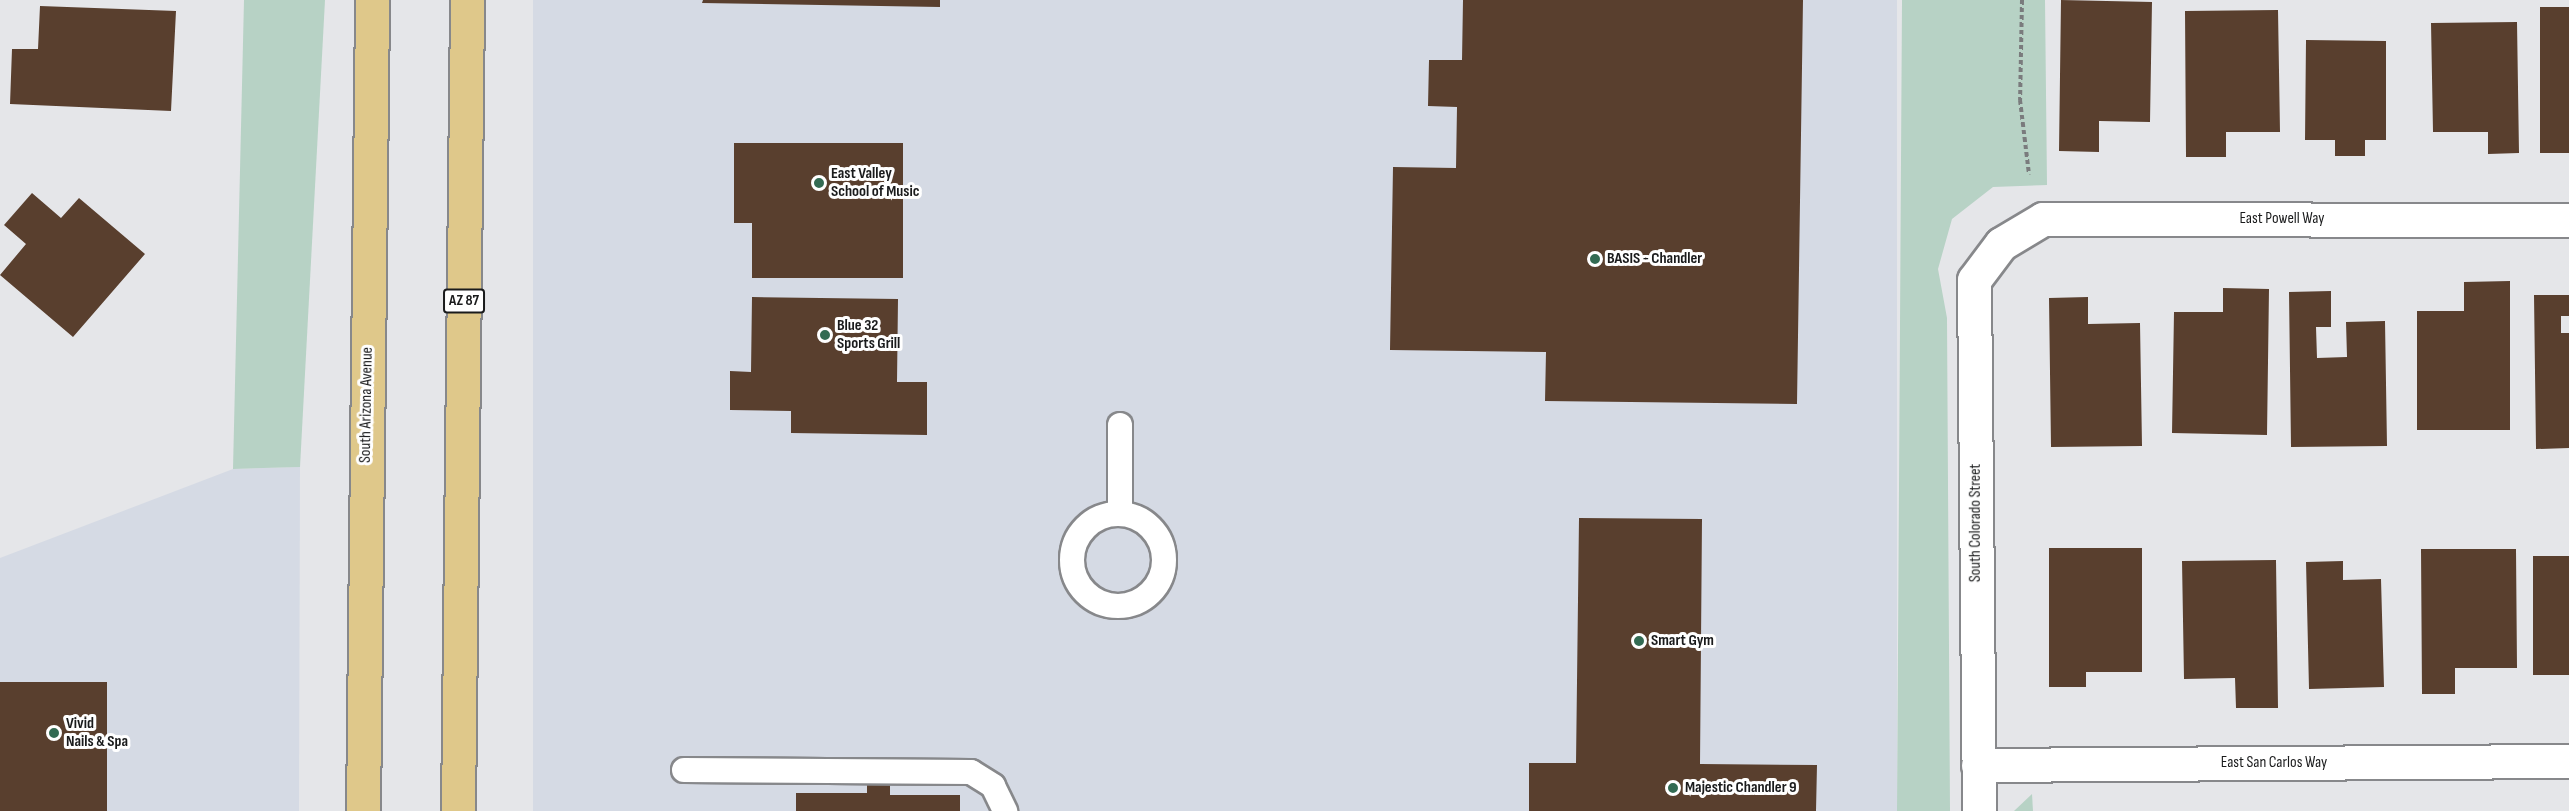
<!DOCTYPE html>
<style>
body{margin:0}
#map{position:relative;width:2569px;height:811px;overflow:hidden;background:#e5e6e9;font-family:"Sofia Sans Condensed",sans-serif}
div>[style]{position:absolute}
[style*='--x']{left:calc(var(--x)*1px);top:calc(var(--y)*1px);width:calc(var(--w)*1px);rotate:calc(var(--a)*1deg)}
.built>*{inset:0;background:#d5dae4;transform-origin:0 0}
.green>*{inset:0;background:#b7d2c5}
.building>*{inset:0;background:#593f2e;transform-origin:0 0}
.path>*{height:4px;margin-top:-2px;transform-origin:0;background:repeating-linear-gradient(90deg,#7a7b7d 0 4.5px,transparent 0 7.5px)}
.roads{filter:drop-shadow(2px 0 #87888b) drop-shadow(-2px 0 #87888b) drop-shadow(0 2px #87888b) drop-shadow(0 -2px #87888b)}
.service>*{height:24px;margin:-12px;padding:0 12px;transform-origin:12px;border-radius:12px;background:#fff}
.service>.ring{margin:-12px;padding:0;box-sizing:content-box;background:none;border:24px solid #fff;border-radius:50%}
.minor>*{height:33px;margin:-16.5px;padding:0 16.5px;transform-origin:16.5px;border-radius:16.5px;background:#fff}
.primary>*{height:33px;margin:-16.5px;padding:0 16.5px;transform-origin:16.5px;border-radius:16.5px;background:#dfc88a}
.dots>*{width:16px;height:16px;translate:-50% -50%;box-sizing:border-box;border:3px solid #fff;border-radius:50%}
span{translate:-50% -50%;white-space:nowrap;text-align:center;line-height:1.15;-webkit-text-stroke:6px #fff;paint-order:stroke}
.shield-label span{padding:2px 4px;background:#fff;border:2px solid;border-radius:4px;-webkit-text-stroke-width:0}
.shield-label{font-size:15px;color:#1a1b1c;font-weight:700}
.poi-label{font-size:16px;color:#1a1b1c;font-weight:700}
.left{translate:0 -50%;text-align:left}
.street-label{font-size:16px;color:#1a1b1c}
</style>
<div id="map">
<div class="built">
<div style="left:533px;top:0;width:1364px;height:811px"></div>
<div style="clip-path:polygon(300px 467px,299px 811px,0 811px,0 558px,233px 469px)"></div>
</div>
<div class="green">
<div style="clip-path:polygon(244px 0,325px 0,300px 467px,233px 469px)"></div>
<div style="clip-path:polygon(1902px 0,2045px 0,2047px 185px,1993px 187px,1952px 219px,1938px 269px,1947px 318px,1950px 811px,1897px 811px)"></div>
<div style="clip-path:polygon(2032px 794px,2033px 811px,2014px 811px)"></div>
</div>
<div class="building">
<div style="clip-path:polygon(703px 0,940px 0,940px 7px,702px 3px)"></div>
<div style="clip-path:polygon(1463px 0,1803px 0,1797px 404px,1545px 401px,1546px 352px,1390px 350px,1393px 167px,1456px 168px,1457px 107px,1428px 106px,1429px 60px,1462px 60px)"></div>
<div style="clip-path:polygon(2061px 0,2152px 2px,2150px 122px,2099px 121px,2099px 152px,2059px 151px)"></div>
<div style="clip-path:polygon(40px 6px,176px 11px,171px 111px,10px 104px,12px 49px,38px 49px)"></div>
<div style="left:2540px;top:7px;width:29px;height:146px"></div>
<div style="clip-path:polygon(2278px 10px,2280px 132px,2226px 132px,2226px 157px,2186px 157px,2185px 11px)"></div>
<div style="clip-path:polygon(2517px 22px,2519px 153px,2488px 154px,2488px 132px,2433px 132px,2431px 23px)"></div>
<div style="clip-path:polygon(2306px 40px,2386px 41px,2386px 140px,2365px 140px,2365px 156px,2335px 156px,2335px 140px,2305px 140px)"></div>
<div style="clip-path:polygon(734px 143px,903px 143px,903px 278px,752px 278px,752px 223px,734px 223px)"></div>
<div style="clip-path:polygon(32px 193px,61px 218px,79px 198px,145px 254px,73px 337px,0 275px,26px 244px,4px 225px)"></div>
<div style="clip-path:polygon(2510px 281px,2510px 430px,2417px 430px,2417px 311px,2464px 311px,2464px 282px)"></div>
<div style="clip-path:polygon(2223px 288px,2269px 289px,2267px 435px,2172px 433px,2174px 312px,2223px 312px)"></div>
<div style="clip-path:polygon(2331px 291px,2331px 327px,2316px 327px,2317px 358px,2347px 357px,2346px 322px,2385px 321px,2387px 446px,2291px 447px,2289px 292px)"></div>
<div style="clip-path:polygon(2534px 295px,2569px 295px,2569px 316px,2561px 316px,2561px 333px,2569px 333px,2569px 448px,2536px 449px)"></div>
<div style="clip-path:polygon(752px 297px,898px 299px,897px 382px,927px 382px,927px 435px,791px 433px,791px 411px,730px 410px,730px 371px,751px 372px)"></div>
<div style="clip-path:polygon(2088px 297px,2088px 324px,2140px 323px,2142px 446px,2051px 447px,2049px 298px)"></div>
<div style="clip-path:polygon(1579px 518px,1702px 519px,1700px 764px,1817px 765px,1816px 811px,1529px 811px,1529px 763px,1576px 763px)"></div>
<div style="clip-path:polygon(2049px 548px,2142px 548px,2142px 672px,2086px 672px,2086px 687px,2049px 687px)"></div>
<div style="clip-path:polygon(2421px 549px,2516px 549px,2517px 668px,2455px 668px,2455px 694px,2422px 694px)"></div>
<div style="left:2533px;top:556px;width:36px;height:119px"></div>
<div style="clip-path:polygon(2276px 560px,2278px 708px,2236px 708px,2235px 678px,2184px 679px,2182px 561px)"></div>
<div style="clip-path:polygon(2343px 561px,2343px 580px,2381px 579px,2384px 687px,2309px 689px,2306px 562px)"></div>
<div style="left:107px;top:682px;width:129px;height:107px;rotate:90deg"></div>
<div style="clip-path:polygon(867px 784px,890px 784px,890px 795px,960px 795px,960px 811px,796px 811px,796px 793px,867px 793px)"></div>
</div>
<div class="path">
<div style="--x:2022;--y:0;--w:100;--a:91.1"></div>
<div style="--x:2020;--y:100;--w:75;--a:83.1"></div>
</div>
<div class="roads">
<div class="service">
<div style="--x:1120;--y:513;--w:88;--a:-90"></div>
<div class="ring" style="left:1072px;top:514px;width:68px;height:68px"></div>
<div style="--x:684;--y:770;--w:287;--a:0.4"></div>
<div style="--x:971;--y:772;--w:26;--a:32"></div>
<div style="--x:993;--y:786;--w:28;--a:64"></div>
</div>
<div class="minor">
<div style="--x:1978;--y:765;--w:591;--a:-0.39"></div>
<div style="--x:1979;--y:811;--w:531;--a:-90.54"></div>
<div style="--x:1974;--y:280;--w:45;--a:-53.1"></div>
<div style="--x:2001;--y:244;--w:49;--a:-30.8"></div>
<div style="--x:2043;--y:219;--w:526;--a:0.11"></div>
</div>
<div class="primary">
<div style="--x:363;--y:811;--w:811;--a:-89.36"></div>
<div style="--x:458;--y:811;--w:811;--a:-89.36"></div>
</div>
</div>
<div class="dots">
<div style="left:819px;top:183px;background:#336b53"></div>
<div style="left:1595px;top:259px;background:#336b53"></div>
<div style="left:825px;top:335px;background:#336b53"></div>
<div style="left:1639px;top:641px;background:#336b53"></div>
<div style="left:54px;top:733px;background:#336b53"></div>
<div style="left:1673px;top:788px;background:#336b53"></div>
</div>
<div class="shield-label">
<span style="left:464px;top:301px">AZ 87</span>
</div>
<div class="poi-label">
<span class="left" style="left:831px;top:183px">East Valley<br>School of Music</span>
<span class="left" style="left:1607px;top:259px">BASIS - Chandler</span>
<span class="left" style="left:837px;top:335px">Blue 32<br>Sports Grill</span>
<span class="left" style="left:1651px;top:641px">Smart Gym</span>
<span class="left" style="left:66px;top:733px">Vivid<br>Nails &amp; Spa</span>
<span class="left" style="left:1685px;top:788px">Majestic Chandler 9</span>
</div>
<div class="street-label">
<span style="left:2282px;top:219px">East Powell Way</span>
<span style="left:367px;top:405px;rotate:-89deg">South Arizona Avenue</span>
<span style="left:1976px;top:523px;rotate:-90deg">South Colorado Street</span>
<span style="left:2274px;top:763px">East San Carlos Way</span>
</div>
</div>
